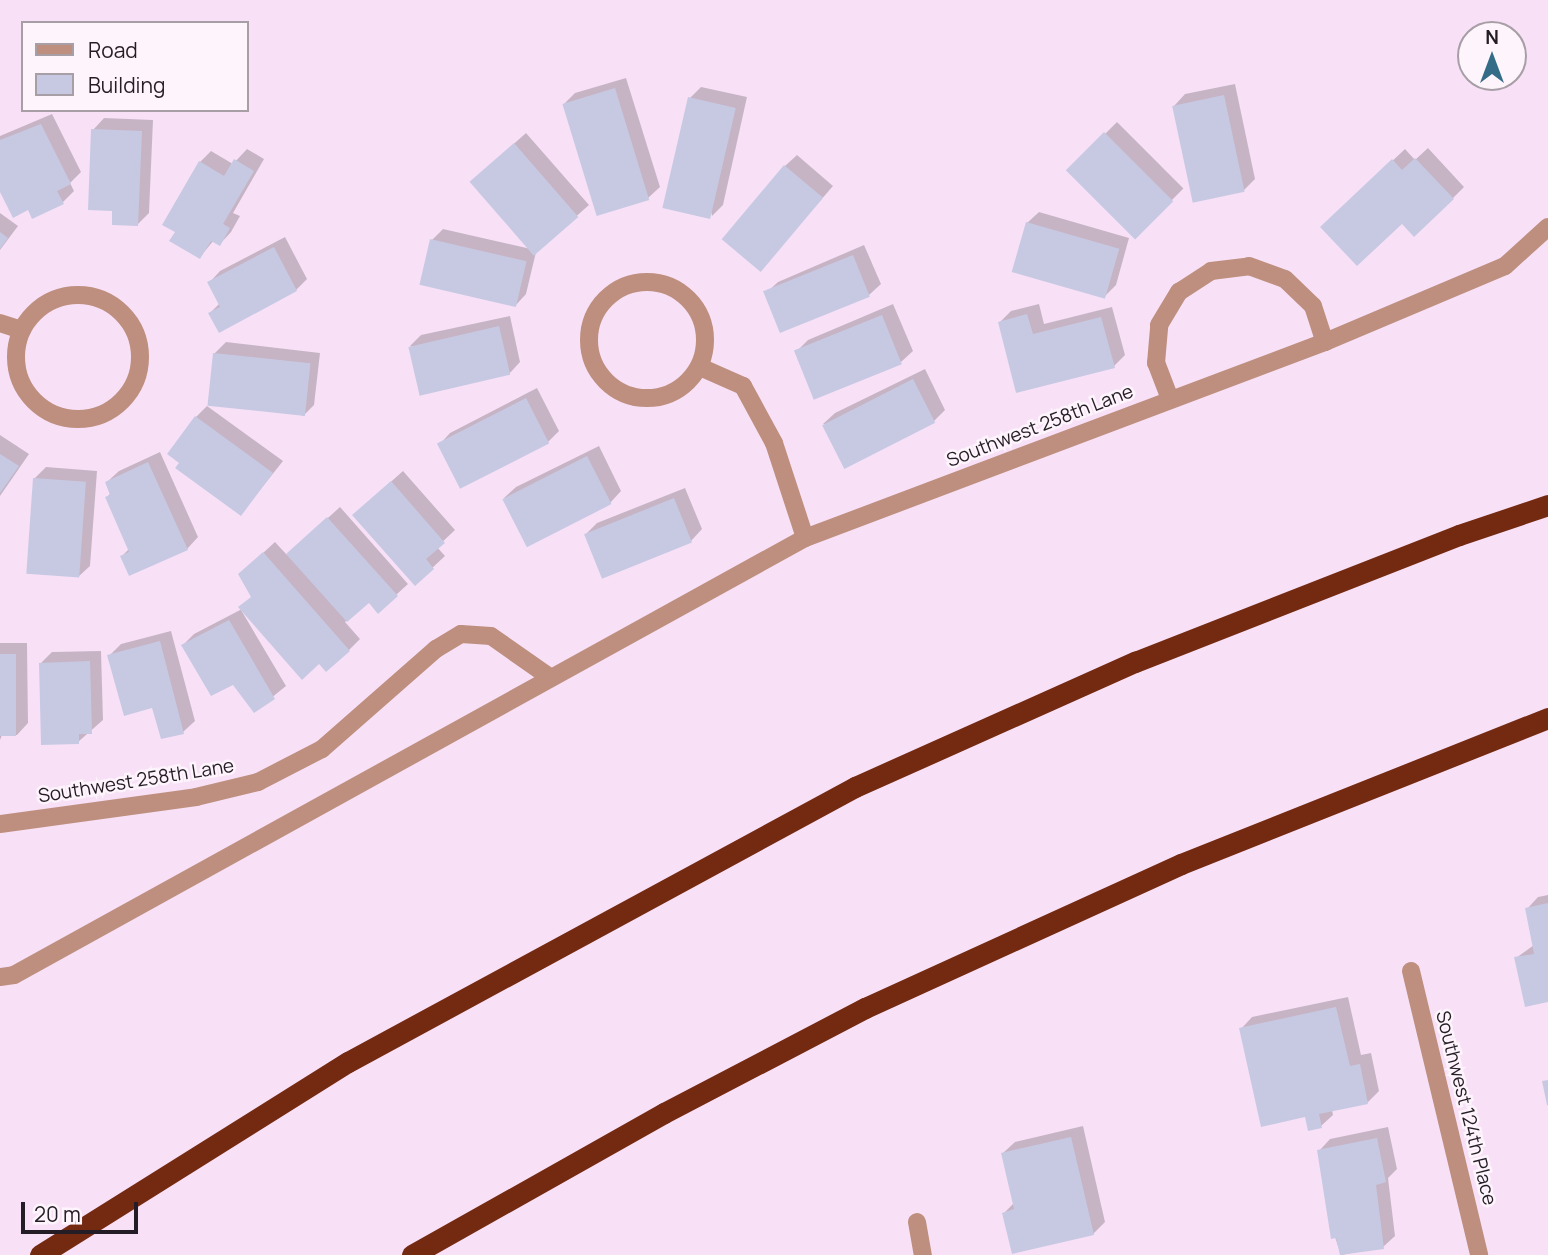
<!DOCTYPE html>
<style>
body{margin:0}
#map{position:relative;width:1548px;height:1255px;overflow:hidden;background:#f8e1f7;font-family:Manrope,sans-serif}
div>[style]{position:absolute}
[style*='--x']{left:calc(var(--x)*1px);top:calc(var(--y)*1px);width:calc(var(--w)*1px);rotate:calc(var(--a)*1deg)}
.shadow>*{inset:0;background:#0003;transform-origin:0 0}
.building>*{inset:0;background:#c7c9e3;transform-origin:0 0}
.minor>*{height:18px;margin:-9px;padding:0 9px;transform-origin:9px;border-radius:9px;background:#be8f7f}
.minor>.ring{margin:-9px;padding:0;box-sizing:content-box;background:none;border:18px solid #be8f7f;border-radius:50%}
.highway>*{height:21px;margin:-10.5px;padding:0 10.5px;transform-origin:10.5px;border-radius:10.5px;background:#742a11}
span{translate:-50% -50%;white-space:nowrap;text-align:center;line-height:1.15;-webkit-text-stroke:5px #fdf4fc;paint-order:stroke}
.street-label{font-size:19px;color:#251d25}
.legend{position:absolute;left:21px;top:21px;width:228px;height:91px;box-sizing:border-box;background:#fdf4fc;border:2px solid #a79ea6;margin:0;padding:9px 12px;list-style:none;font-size:21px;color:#251d25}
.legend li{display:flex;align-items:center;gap:14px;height:35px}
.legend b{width:35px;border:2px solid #a79ea6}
.north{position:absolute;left:1457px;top:21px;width:70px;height:70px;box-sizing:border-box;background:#fdf4fc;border:2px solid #a79ea6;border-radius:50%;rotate:0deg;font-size:19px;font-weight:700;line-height:28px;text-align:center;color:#251d25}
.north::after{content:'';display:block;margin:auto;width:24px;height:32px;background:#346b86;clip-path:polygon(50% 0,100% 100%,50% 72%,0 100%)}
.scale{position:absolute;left:21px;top:1202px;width:117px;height:32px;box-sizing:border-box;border:4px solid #251d25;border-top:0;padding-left:9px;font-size:21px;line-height:24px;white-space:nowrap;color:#251d25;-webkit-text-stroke:5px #fdf4fc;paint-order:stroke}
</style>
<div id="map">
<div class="shadow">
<div style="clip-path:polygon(626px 78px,660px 187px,648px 198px,564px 104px,575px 93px)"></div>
<div style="clip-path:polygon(1235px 84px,1255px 179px,1243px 191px,1174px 106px,1185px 94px)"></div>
<div style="clip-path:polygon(701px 87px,747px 97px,723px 205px,712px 216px,690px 98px)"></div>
<div style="clip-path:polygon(52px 114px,81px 172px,70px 183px,74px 191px,63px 202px,29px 208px,0 188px,0 136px)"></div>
<div style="clip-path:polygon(104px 118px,153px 120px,149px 213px,137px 225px,114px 209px,93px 130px)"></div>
<div style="left:1117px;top:122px;width:94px;height:68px;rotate:45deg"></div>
<div style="clip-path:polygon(526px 133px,589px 205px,536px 252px,526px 294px,515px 306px,432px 240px,443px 229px,531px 249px,483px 171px)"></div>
<div style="clip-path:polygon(1428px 148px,1464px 187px,1453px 198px,1402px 221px,1334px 216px,1405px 149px,1415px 160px)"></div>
<div style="clip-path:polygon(247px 149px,264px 159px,233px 213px,240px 216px,231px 232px,220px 244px,214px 240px,200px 257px,177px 232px,200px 162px,211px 151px,233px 164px)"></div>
<div style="clip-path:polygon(797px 155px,833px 186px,761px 269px,785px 166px)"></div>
<div style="clip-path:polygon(1039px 212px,1129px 238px,1116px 285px,1104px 297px,1027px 223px)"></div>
<div style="clip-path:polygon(0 213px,18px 226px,0 250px)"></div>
<div style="clip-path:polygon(285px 237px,307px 279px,296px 290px,210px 313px,220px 303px,209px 283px,220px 271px)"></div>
<div style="clip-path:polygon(864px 245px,881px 284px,869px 295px,766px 293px,778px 282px)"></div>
<div style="clip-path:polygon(893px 304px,913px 351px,901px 362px,816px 398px,796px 352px,808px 340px)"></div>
<div style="clip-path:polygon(1039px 304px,1044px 324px,1112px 307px,1125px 355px,1114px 366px,1000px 322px,1011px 311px)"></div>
<div style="clip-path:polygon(510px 316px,520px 362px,509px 374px,410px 346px,421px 335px)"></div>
<div style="clip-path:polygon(226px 342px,320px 353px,314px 405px,303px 416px,214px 354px)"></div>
<div style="clip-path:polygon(925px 369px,945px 410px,933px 422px,823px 424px,835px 413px)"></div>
<div style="clip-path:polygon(537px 388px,559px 431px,548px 442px,439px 445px,450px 433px)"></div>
<div style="clip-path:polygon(207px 406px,283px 461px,241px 514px,196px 417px)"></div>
<div style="clip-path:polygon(0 435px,29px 454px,0 496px)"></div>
<div style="clip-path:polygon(599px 446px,621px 491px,610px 503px,504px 498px,516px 487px)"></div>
<div style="clip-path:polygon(160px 452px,198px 537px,187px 549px,122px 556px,129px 549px,107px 497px,111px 493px,107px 482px,119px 471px)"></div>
<div style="clip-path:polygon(46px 467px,97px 471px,90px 566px,78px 577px,34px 479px)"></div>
<div style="clip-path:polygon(403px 471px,455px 530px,437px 547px,445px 556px,415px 584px,366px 504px)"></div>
<div style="clip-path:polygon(685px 488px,702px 529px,691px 541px,586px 534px,597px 523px)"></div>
<div style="clip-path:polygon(340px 507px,408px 584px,396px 595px,369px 600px,345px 622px,360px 639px,349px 650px,319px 662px,241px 610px,286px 686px,255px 711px,233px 682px,183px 645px,194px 634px,242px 609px,252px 596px,252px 563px,275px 542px,287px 555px)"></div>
<div style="clip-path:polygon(171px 631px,195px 721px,183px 732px,109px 656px,121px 644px)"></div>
<div style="clip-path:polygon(0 643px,27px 643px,28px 723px,17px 735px,2px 735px,0 740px)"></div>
<div style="clip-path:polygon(101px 651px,103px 720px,78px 742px,41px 663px,52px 652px)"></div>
<div style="clip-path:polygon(1548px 895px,1548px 1000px,1516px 958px,1534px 945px,1527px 909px,1538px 897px)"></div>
<div style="clip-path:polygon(1348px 997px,1361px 1055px,1371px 1053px,1379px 1091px,1368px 1102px,1332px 1110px,1333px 1115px,1321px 1126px,1307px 1115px,1241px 1029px,1252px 1017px)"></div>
<div style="clip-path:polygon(1083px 1126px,1105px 1222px,1093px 1234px,1004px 1213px,1014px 1203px,1003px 1153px,1015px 1142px)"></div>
<div style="clip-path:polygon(1388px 1127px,1397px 1169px,1388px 1178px,1395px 1236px,1383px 1247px,1341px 1255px,1328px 1216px,1319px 1151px,1330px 1139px)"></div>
</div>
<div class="building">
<div style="left:615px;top:88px;width:117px;height:55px;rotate:73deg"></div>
<div style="left:1224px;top:95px;width:99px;height:53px;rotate:78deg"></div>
<div style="left:688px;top:97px;width:49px;height:114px;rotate:13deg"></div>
<div style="clip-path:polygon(41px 124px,71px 184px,57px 191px,64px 204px,32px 219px,28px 210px,13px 218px,0 192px,0 140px)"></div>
<div style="clip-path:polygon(91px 129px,142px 131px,138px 226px,112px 225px,112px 211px,88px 210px)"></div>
<div style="left:1104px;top:132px;width:98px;height:54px;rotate:45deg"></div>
<div style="left:514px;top:143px;width:98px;height:59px;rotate:49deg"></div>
<div style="clip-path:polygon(1415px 158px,1454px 199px,1414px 237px,1402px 224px,1357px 266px,1320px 227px,1392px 159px,1402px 170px)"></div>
<div style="clip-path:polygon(234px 159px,254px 171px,223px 224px,230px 228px,220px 246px,211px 241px,200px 259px,169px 241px,175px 232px,162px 225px,199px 161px,224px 176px)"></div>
<div style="left:784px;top:165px;width:51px;height:97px;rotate:40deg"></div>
<div style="left:1026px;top:222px;width:97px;height:52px;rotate:16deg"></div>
<div style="clip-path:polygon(0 232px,8px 238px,0 249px)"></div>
<div style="left:430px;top:239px;width:99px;height:47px;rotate:13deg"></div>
<div style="clip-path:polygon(274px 247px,297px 291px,219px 333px,208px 313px,220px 307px,207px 282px)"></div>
<div style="left:853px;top:255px;width:45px;height:97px;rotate:68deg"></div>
<div style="clip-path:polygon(1027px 314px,1033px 334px,1101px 317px,1115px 368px,1016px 393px,998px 322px)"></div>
<div style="left:882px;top:315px;width:53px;height:95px;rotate:68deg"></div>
<div style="left:499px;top:326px;width:50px;height:93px;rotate:77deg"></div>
<div style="left:213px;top:353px;width:98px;height:53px;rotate:6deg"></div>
<div style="left:913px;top:379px;width:49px;height:102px;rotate:63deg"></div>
<div style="left:526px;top:398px;width:51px;height:100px;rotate:63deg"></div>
<div style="clip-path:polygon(195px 416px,273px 473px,241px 516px,175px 468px,179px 463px,167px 454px)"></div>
<div style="clip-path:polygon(0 454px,19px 466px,0 493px)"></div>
<div style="left:587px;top:456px;width:54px;height:95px;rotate:63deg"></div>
<div style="clip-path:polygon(148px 462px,188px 550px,129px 576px,120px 556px,129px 552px,105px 497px,110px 495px,105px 482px)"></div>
<div style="left:33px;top:478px;width:53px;height:96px;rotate:4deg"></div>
<div style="clip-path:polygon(391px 481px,445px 543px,426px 559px,434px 569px,415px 586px,352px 515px)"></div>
<div style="left:674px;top:498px;width:48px;height:97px;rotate:68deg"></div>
<div style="clip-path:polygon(327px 517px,398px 596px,378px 614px,369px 603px,347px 622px,286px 554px)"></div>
<div style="clip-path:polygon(263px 552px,350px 651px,326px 672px,319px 664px,302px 680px,238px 607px,251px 597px,238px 574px)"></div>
<div style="clip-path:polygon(229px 620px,275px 699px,254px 713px,233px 685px,211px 696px,181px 645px)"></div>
<div style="clip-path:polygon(160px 641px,184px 734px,161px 739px,152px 708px,124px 716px,107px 655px)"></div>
<div style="left:0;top:654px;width:16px;height:82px"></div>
<div style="clip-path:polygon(90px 661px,92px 734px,79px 734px,79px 744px,41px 745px,39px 663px)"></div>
<div style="clip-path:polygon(1548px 903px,1548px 1002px,1525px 1007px,1514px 957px,1534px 954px,1525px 908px)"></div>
<div style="clip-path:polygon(1336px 1007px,1350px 1066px,1360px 1064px,1368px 1104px,1319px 1114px,1322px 1128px,1308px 1131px,1305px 1117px,1261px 1127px,1239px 1028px)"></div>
<div style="clip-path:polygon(1548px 1080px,1548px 1105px,1547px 1105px,1542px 1081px)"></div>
<div style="clip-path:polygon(1071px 1137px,1094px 1235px,1012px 1254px,1002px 1213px,1014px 1209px,1001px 1153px)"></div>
<div style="clip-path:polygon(1377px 1138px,1386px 1182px,1376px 1185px,1384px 1249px,1340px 1255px,1336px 1238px,1331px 1239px,1317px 1150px)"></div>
</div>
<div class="minor">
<div class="ring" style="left:589px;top:282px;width:98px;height:98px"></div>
<div class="ring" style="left:16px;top:295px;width:106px;height:106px"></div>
<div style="--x:0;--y:323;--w:23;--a:18"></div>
<div style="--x:700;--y:367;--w:47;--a:23.8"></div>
<div style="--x:743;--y:386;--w:65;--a:61.5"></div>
<div style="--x:774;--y:443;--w:100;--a:71.9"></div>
<div style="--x:1170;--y:399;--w:39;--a:-111"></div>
<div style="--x:1156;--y:363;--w:38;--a:-85"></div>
<div style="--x:1159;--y:325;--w:39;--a:-59"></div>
<div style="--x:1179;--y:292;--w:38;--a:-33"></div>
<div style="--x:1211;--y:271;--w:38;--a:-7"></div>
<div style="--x:1249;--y:266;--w:38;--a:20"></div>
<div style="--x:1285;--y:279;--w:39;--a:44"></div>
<div style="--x:1313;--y:306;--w:38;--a:72"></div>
<div style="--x:0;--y:824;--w:198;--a:-7.8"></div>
<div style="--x:196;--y:797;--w:64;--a:-13.6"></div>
<div style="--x:258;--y:782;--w:72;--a:-27.3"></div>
<div style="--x:322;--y:749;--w:152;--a:-41.3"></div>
<div style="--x:436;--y:649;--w:29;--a:-31"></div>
<div style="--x:461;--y:634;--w:30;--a:4"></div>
<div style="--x:491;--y:636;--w:73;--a:35"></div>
<div style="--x:1411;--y:971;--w:292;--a:76.5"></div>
<div style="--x:0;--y:977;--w:14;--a:-8"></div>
<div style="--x:14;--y:975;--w:904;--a:-28.92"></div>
<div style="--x:805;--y:538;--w:556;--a:-20.65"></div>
<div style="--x:1325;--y:342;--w:195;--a:-22.9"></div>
<div style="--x:1505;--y:266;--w:58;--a:-42.2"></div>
<div style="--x:917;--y:1222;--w:34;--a:80"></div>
</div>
<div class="highway">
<div style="--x:40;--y:1255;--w:363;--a:-32.1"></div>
<div style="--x:348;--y:1062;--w:577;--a:-28.48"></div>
<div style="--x:855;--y:787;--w:307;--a:-24.1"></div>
<div style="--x:1135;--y:662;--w:348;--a:-21.4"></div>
<div style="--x:1459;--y:535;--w:94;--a:-18.6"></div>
<div style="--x:412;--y:1255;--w:289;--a:-29.4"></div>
<div style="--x:664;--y:1113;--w:227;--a:-27.6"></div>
<div style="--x:865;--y:1008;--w:347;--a:-24.5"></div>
<div style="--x:1181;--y:864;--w:395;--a:-21.7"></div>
</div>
<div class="street-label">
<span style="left:1040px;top:426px;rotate:-21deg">Southwest 258th Lane</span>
<span style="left:136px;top:781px;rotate:-9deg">Southwest 258th Lane</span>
<span style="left:1466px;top:1108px;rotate:76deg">Southwest 124th Place</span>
</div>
<ul class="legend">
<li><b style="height:9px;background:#be8f7f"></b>Road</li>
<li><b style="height:19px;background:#c7c9e3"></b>Building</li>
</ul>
<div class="north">N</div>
<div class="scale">20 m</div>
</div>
